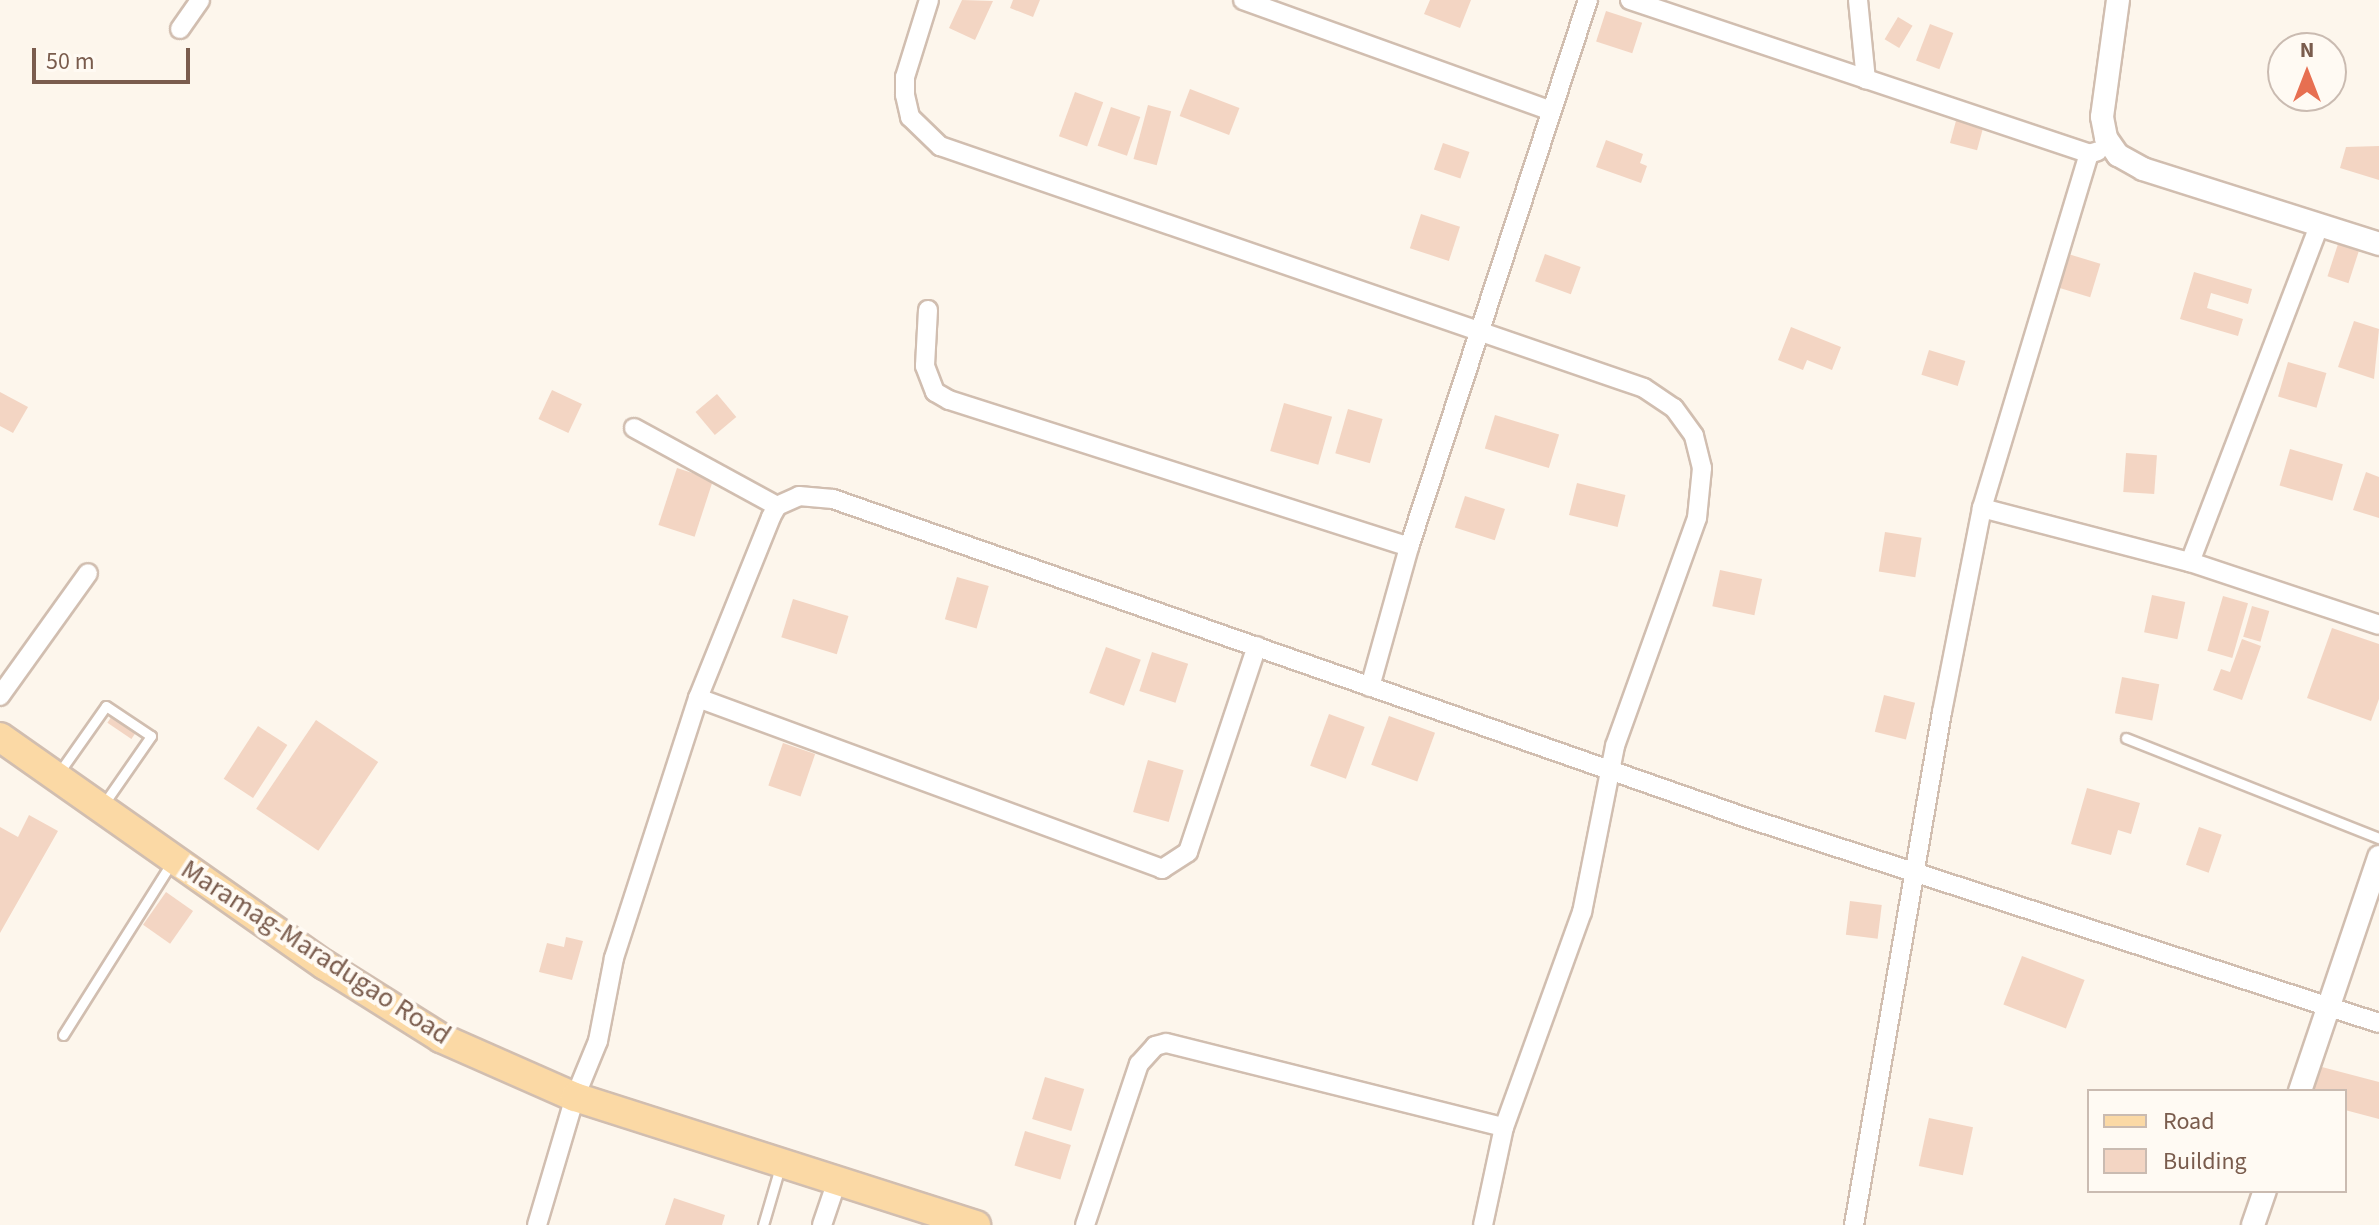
<!DOCTYPE html>
<style>
body{margin:0}
#map{position:relative;width:2379px;height:1225px;overflow:hidden;background:#fdf6ec;font-family:"Source Sans 3",sans-serif}
div>[style]{position:absolute}
[style*='--x']{left:calc(var(--x)*1px);top:calc(var(--y)*1px);width:calc(var(--w)*1px);rotate:calc(var(--a)*1deg)}
.building>*{inset:0;background:#f3d5c3;transform-origin:0 0}
.roads{filter:drop-shadow(2px 0 #d1beb0) drop-shadow(-2px 0 #d1beb0) drop-shadow(0 2px #d1beb0) drop-shadow(0 -2px #d1beb0)}
.service>*{height:9px;margin:-4.5px;padding:0 4.5px;transform-origin:4.5px;border-radius:4.5px;background:#fff}
.minor>*{height:18px;margin:-9px;padding:0 9px;transform-origin:9px;border-radius:9px;background:#fff}
.tertiary>*{height:22px;margin:-11px;padding:0 11px;transform-origin:11px;border-radius:11px;background:#fff}
.primary>*{height:28px;margin:-14px;padding:0 14px;transform-origin:14px;border-radius:14px;background:#fbd9a5}
span{translate:-50% -50%;white-space:nowrap;text-align:center;line-height:1.15;-webkit-text-stroke:8px #fffaf3;paint-order:stroke}
.street-label{font-size:28px;color:#7a5c4d}
.legend{position:absolute;left:2087px;top:1089px;width:260px;height:104px;box-sizing:border-box;background:#fffaf3;border:2px solid #cabbb1;margin:0;padding:10px 14px;list-style:none;font-size:24px;color:#7a5c4d}
.legend li{display:flex;align-items:center;gap:16px;height:40px}
.legend b{width:40px;border:2px solid #cabbb1}
.north{position:absolute;left:2267px;top:32px;width:80px;height:80px;box-sizing:border-box;background:#fffaf3;border:2px solid #cabbb1;border-radius:50%;rotate:0deg;font-size:22px;font-weight:700;line-height:32px;text-align:center;color:#7a5c4d}
.north::after{content:'';display:block;margin:auto;width:28px;height:36px;background:#e76f51;clip-path:polygon(50% 0,100% 100%,50% 72%,0 100%)}
.scale{position:absolute;left:32px;top:48px;width:158px;height:36px;box-sizing:border-box;border:4px solid #7a5c4d;border-top:0;padding-left:10px;font-size:24px;line-height:28px;white-space:nowrap;color:#7a5c4d;-webkit-text-stroke:6px #fffaf3;paint-order:stroke}
</style>
<div id="map">
<div class="building">
<div style="clip-path:polygon(962px 0,993px 1px,975px 40px,949px 28px)"></div>
<div style="clip-path:polygon(1013px 0,1040px 0,1033px 17px,1010px 8px)"></div>
<div style="clip-path:polygon(1430px 0,1471px 0,1460px 28px,1424px 14px)"></div>
<div style="left:1606px;top:11px;width:38px;height:32px;rotate:18deg"></div>
<div style="left:1898px;top:17px;width:17px;height:26px;rotate:31deg"></div>
<div style="left:1930px;top:24px;width:25px;height:39px;rotate:21deg"></div>
<div style="left:1190px;top:89px;width:53px;height:29px;rotate:21deg"></div>
<div style="left:1075px;top:92px;width:30px;height:47px;rotate:20deg"></div>
<div style="left:1148px;top:105px;width:24px;height:56px;rotate:15deg"></div>
<div style="left:1111px;top:107px;width:31px;height:41px;rotate:19deg"></div>
<div style="left:1957px;top:117px;width:28px;height:27px;rotate:15deg"></div>
<div style="clip-path:polygon(1606px 140px,1643px 154px,1640px 163px,1647px 166px,1641px 183px,1596px 167px)"></div>
<div style="left:1443px;top:143px;width:28px;height:28px;rotate:19deg"></div>
<div style="clip-path:polygon(2379px 146px,2379px 180px,2340px 168px,2346px 147px)"></div>
<div style="left:1421px;top:214px;width:41px;height:36px;rotate:18deg"></div>
<div style="left:2338px;top:244px;width:22px;height:34px;rotate:18deg"></div>
<div style="left:2065px;top:253px;width:37px;height:35px;rotate:17deg"></div>
<div style="left:1545px;top:254px;width:38px;height:29px;rotate:20deg"></div>
<div style="clip-path:polygon(2194px 272px,2252px 289px,2248px 304px,2211px 293px,2207px 308px,2243px 319px,2238px 336px,2180px 319px)"></div>
<div style="clip-path:polygon(2354px 321px,2379px 329px,2374px 379px,2338px 367px)"></div>
<div style="clip-path:polygon(1791px 327px,1841px 347px,1832px 370px,1807px 360px,1803px 370px,1778px 360px)"></div>
<div style="left:1929px;top:350px;width:38px;height:26px;rotate:17deg"></div>
<div style="left:2288px;top:362px;width:40px;height:36px;rotate:16deg"></div>
<div style="left:552px;top:390px;width:33px;height:32px;rotate:25deg"></div>
<div style="clip-path:polygon(0 392px,28px 407px,13px 433px,0 426px)"></div>
<div style="left:717px;top:394px;width:30px;height:28px;rotate:50deg"></div>
<div style="left:1284px;top:403px;width:50px;height:50px;rotate:16deg"></div>
<div style="left:1348px;top:409px;width:36px;height:46px;rotate:16deg"></div>
<div style="left:1495px;top:415px;width:67px;height:35px;rotate:17deg"></div>
<div style="left:2290px;top:449px;width:55px;height:38px;rotate:16deg"></div>
<div style="left:2126px;top:453px;width:31px;height:39px;rotate:4deg"></div>
<div style="left:677px;top:468px;width:38px;height:60px;rotate:18deg"></div>
<div style="clip-path:polygon(2366px 472px,2379px 477px,2379px 518px,2353px 510px)"></div>
<div style="left:1577px;top:483px;width:50px;height:33px;rotate:14deg"></div>
<div style="left:1465px;top:496px;width:42px;height:33px;rotate:18deg"></div>
<div style="left:1885px;top:532px;width:37px;height:40px;rotate:9deg"></div>
<div style="left:1720px;top:570px;width:43px;height:37px;rotate:12deg"></div>
<div style="left:957px;top:577px;width:33px;height:44px;rotate:16deg"></div>
<div style="left:2152px;top:595px;width:34px;height:38px;rotate:12deg"></div>
<div style="left:2223px;top:596px;width:26px;height:57px;rotate:16deg"></div>
<div style="left:793px;top:599px;width:58px;height:40px;rotate:17deg"></div>
<div style="left:2252px;top:606px;width:18px;height:32px;rotate:16deg"></div>
<div style="clip-path:polygon(2332px 628px,2379px 644px,2379px 699px,2371px 721px,2307px 698px)"></div>
<div style="clip-path:polygon(2242px 639px,2261px 646px,2242px 700px,2213px 690px,2221px 669px,2230px 672px)"></div>
<div style="left:1106px;top:647px;width:37px;height:49px;rotate:20deg"></div>
<div style="left:1152px;top:652px;width:38px;height:41px;rotate:18deg"></div>
<div style="left:2122px;top:677px;width:38px;height:37px;rotate:11deg"></div>
<div style="left:1884px;top:695px;width:32px;height:38px;rotate:14deg"></div>
<div style="left:118px;top:707px;width:29px;height:19px;rotate:34deg"></div>
<div style="left:1329px;top:714px;width:38px;height:55px;rotate:20deg"></div>
<div style="left:1389px;top:716px;width:49px;height:52px;rotate:20deg"></div>
<div style="left:316px;top:720px;width:75px;height:107px;rotate:34deg"></div>
<div style="left:258px;top:726px;width:35px;height:63px;rotate:33deg"></div>
<div style="left:783px;top:743px;width:34px;height:45px;rotate:19deg"></div>
<div style="left:1148px;top:760px;width:37px;height:54px;rotate:16deg"></div>
<div style="clip-path:polygon(2087px 788px,2140px 803px,2131px 834px,2118px 830px,2111px 855px,2071px 844px)"></div>
<div style="clip-path:polygon(29px 815px,58px 831px,0 933px,0 827px,18px 837px)"></div>
<div style="left:2199px;top:827px;width:24px;height:40px;rotate:19deg"></div>
<div style="left:166px;top:892px;width:33px;height:40px;rotate:35deg"></div>
<div style="left:1850px;top:901px;width:32px;height:34px;rotate:7deg"></div>
<div style="clip-path:polygon(566px 937px,583px 941px,572px 980px,539px 972px,547px 943px,564px 947px)"></div>
<div style="left:2022px;top:956px;width:67px;height:52px;rotate:21deg"></div>
<div style="clip-path:polygon(2318px 1066px,2379px 1082px,2379px 1119px,2345px 1110px,2345px 1091px,2311px 1091px)"></div>
<div style="left:1045px;top:1077px;width:41px;height:44px;rotate:17deg"></div>
<div style="left:1929px;top:1118px;width:45px;height:49px;rotate:12deg"></div>
<div style="left:1025px;top:1131px;width:48px;height:36px;rotate:17deg"></div>
<div style="clip-path:polygon(674px 1198px,725px 1215px,722px 1225px,665px 1225px)"></div>
</div>
<div class="roads">
<div class="service">
<div style="--x:2126;--y:738;--w:272;--a:21.6"></div>
<div style="--x:58;--y:774;--w:83;--a:-54.8"></div>
<div style="--x:106;--y:706;--w:54;--a:33.7"></div>
<div style="--x:151;--y:736;--w:84;--a:124.8"></div>
<div style="--x:63;--y:1035;--w:204;--a:-57.8"></div>
<div style="--x:763;--y:1225;--w:60;--a:-73.7"></div>
</div>
<div class="minor">
<div style="--x:929;--y:0;--w:81;--a:107.3"></div>
<div style="--x:905;--y:77;--w:18;--a:90"></div>
<div style="--x:905;--y:95;--w:23;--a:77"></div>
<div style="--x:910;--y:117;--w:42;--a:44"></div>
<div style="--x:940;--y:146;--w:744;--a:18.97"></div>
<div style="--x:1644;--y:388;--w:36;--a:34"></div>
<div style="--x:1674;--y:408;--w:34;--a:54"></div>
<div style="--x:1694;--y:436;--w:33;--a:76"></div>
<div style="--x:1702;--y:468;--w:50;--a:95.7"></div>
<div style="--x:1697;--y:518;--w:242;--a:109.8"></div>
<div style="--x:1615;--y:746;--w:169;--a:101.2"></div>
<div style="--x:1582;--y:912;--w:229;--a:109.9"></div>
<div style="--x:1504;--y:1127;--w:100;--a:102.1"></div>
<div style="--x:1243;--y:0;--w:327;--a:19.8"></div>
<div style="--x:1630;--y:0;--w:484;--a:18.5"></div>
<div style="--x:2089;--y:154;--w:9;--a:-18"></div>
<div style="--x:1858;--y:0;--w:80;--a:84.3"></div>
<div style="--x:180;--y:29;--w:35;--a:-55"></div>
<div style="--x:928;--y:310;--w:56;--a:93.1"></div>
<div style="--x:925;--y:366;--w:28;--a:69"></div>
<div style="--x:935;--y:392;--w:16;--a:30"></div>
<div style="--x:949;--y:400;--w:483;--a:17.7"></div>
<div style="--x:634;--y:428;--w:163;--a:28.6"></div>
<div style="--x:1982;--y:508;--w:215;--a:14.6"></div>
<div style="--x:2190;--y:562;--w:199;--a:18.4"></div>
<div style="--x:2190;--y:562;--w:360;--a:-69"></div>
<div style="--x:1370;--y:687;--w:145;--a:-74.4"></div>
<div style="--x:1409;--y:547;--w:576;--a:-71.88"></div>
<div style="--x:0;--y:696;--w:151;--a:-54.4"></div>
<div style="--x:698;--y:698;--w:495;--a:20.2"></div>
<div style="--x:1162;--y:869;--w:31;--a:-33"></div>
<div style="--x:1188;--y:852;--w:217;--a:-71.5"></div>
<div style="--x:537;--y:1225;--w:134;--a:-73.5"></div>
<div style="--x:575;--y:1097;--w:61;--a:-67.7"></div>
<div style="--x:598;--y:1041;--w:85;--a:-79.1"></div>
<div style="--x:614;--y:958;--w:273;--a:-72.1"></div>
<div style="--x:698;--y:698;--w:195;--a:-68"></div>
<div style="--x:771;--y:517;--w:13;--a:-61"></div>
<div style="--x:777;--y:506;--w:24;--a:-24"></div>
<div style="--x:799;--y:496;--w:34;--a:5"></div>
<div style="--x:833;--y:499;--w:971;--a:19.24"></div>
<div style="--x:1750;--y:819;--w:661;--a:17.97"></div>
<div style="--x:822;--y:1225;--w:46;--a:-71.2"></div>
<div style="--x:1085;--y:1225;--w:170;--a:-71.5"></div>
<div style="--x:1139;--y:1064;--w:24;--a:-48"></div>
<div style="--x:1155;--y:1046;--w:11;--a:-15"></div>
<div style="--x:1166;--y:1043;--w:348;--a:14"></div>
<div style="--x:1854;--y:1225;--w:520;--a:-80.27"></div>
<div style="--x:1942;--y:712;--w:208;--a:-78.9"></div>
<div style="--x:1982;--y:508;--w:370;--a:-73.2"></div>
</div>
<div class="tertiary">
<div style="--x:2118;--y:0;--w:118;--a:97.8"></div>
<div style="--x:2102;--y:117;--w:21;--a:79"></div>
<div style="--x:2106;--y:138;--w:21;--a:55"></div>
<div style="--x:2118;--y:155;--w:29;--a:29"></div>
<div style="--x:2143;--y:169;--w:248;--a:17.6"></div>
<div style="--x:2300;--y:1091;--w:247;--a:-71.3"></div>
<div style="--x:2253;--y:1225;--w:36;--a:-71"></div>
</div>
<div class="primary">
<div style="--x:0;--y:737;--w:397;--a:35.1"></div>
<div style="--x:325;--y:965;--w:137;--a:32.2"></div>
<div style="--x:441;--y:1038;--w:146;--a:23.8"></div>
<div style="--x:575;--y:1097;--w:421;--a:17.7"></div>
</div>
</div>
<div class="street-label">
<span style="left:316px;top:952px;rotate:33deg">Maramag-Maradugao Road</span>
</div>
<ul class="legend">
<li><b style="height:10px;background:#fbd9a5"></b>Road</li>
<li><b style="height:22px;background:#f3d5c3"></b>Building</li>
</ul>
<div class="north">N</div>
<div class="scale">50 m</div>
</div>
